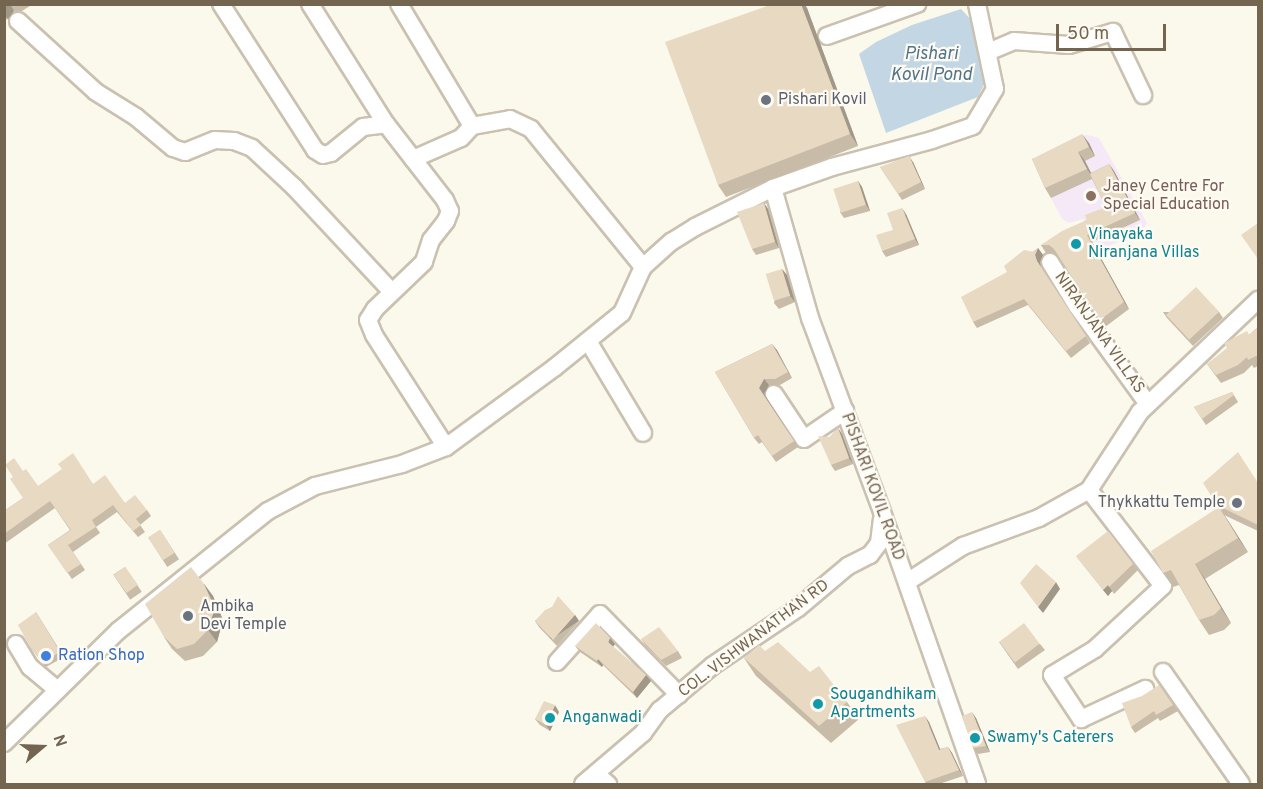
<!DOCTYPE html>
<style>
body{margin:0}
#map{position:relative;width:1263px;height:789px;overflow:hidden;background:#fbf8ec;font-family:Overpass,sans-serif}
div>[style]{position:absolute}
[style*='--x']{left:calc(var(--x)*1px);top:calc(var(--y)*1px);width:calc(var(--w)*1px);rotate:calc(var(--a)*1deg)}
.education>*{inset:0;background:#f5e9f7}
.water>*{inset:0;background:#c2d7e3}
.roads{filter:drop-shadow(2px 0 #cac1b0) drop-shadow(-2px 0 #cac1b0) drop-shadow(0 2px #cac1b0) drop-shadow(0 -2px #cac1b0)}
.minor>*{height:16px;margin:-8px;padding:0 8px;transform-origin:8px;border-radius:8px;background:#fff}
.wall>*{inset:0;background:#c8bba7;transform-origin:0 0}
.shaded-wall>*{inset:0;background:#a29888;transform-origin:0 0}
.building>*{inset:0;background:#e8d9c2;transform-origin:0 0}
.dots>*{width:16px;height:16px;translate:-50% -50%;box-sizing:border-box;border:3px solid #fdfbf3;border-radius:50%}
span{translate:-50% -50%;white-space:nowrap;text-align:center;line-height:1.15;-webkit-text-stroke:4.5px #fdfbf3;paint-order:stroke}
.worship-label{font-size:16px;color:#5b616d}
.left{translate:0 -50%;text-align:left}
.right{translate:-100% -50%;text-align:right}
.education-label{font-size:16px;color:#785e54}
.culture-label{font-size:16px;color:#0d838f}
.street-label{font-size:16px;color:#746551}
.shop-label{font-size:16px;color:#366cbe}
.water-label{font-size:18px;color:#51748a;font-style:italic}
.frame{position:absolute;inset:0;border:6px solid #746551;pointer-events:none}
.north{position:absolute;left:12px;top:717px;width:60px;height:60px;-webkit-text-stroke:4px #fdfbf3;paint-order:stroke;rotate:71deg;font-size:16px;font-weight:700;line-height:24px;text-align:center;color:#746551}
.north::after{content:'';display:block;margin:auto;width:21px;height:27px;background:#746551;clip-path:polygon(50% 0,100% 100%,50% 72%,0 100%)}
.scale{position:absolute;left:1056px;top:24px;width:110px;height:27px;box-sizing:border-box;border:3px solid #746551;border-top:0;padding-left:8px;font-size:18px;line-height:21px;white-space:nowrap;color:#746551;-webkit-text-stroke:4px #fdfbf3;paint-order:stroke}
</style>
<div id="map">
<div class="education">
<div style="clip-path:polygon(1088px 135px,1099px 138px,1147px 223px,1142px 232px,1101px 249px,1097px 248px,1083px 219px,1069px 223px,1062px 219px,1036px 169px,1036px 164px,1081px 136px)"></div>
</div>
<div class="water">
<div style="clip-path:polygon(961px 9px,975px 24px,986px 80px,978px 97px,886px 133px,859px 54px,876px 42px,912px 25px)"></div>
</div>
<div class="roads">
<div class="minor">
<div style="--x:221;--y:4;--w:174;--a:57.2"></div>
<div style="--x:315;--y:150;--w:9;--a:32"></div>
<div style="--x:323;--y:155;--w:8;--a:-14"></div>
<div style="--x:331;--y:153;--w:41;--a:-39.1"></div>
<div style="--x:363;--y:127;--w:23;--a:-7"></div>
<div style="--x:310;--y:4;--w:142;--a:57.7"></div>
<div style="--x:386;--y:124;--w:96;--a:52.2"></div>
<div style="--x:445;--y:200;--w:12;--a:66"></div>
<div style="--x:450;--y:211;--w:11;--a:112"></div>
<div style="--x:446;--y:221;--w:24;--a:128"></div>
<div style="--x:431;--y:240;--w:23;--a:108"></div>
<div style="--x:424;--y:262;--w:68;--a:136.2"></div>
<div style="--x:375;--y:309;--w:13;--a:122"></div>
<div style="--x:368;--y:320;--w:16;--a:68"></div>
<div style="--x:374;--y:335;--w:133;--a:57.3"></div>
<div style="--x:399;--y:4;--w:142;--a:59.1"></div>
<div style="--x:472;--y:126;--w:39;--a:-10"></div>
<div style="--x:510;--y:119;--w:23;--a:25"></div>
<div style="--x:531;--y:129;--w:178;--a:50.9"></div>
<div style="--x:18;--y:21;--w:105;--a:42.3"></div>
<div style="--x:96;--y:92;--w:47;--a:32"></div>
<div style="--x:136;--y:117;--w:48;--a:40"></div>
<div style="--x:173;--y:148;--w:13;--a:18"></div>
<div style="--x:185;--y:152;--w:32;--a:-22"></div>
<div style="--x:215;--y:140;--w:19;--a:3"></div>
<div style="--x:234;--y:141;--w:19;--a:21"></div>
<div style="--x:252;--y:148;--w:59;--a:42.9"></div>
<div style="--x:295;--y:188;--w:142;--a:47"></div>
<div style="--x:827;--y:36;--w:96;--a:-19.6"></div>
<div style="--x:988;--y:52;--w:28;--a:-23"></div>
<div style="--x:1014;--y:41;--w:55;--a:4.2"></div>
<div style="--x:1069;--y:45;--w:46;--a:-16.5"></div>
<div style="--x:1113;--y:32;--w:70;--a:64.5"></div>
<div style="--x:413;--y:159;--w:52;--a:-23.6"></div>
<div style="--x:461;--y:138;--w:16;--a:-47"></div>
<div style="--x:773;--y:188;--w:135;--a:74.1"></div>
<div style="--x:810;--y:318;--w:207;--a:69.6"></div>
<div style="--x:882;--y:512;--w:288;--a:70.7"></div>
<div style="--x:1050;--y:262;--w:52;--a:58.5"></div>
<div style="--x:1077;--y:306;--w:121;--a:54.1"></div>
<div style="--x:588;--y:341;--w:107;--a:59.1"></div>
<div style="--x:774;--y:394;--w:54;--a:56.3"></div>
<div style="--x:804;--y:439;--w:50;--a:-34.3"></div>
<div style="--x:1089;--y:490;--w:121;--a:52.4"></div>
<div style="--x:1163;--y:586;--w:93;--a:137.2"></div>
<div style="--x:1095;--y:649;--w:50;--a:148.8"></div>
<div style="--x:1052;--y:675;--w:53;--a:56.6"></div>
<div style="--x:1081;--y:719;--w:71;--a:-25.1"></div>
<div style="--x:907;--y:582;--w:67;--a:-32.7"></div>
<div style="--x:963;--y:546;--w:81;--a:-20.2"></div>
<div style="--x:1039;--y:518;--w:57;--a:-29.2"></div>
<div style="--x:1089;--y:490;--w:93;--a:-56.8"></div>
<div style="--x:1140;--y:412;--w:163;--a:-43.5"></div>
<div style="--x:16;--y:644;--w:27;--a:59"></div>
<div style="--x:30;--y:667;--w:35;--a:40"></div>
<div style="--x:557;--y:662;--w:64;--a:-48.1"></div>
<div style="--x:600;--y:614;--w:113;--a:45.7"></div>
<div style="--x:1163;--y:672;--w:136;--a:55.1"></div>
<div style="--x:4;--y:743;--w:160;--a:-44.5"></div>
<div style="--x:118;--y:631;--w:192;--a:-38.7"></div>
<div style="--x:268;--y:511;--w:53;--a:-28"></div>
<div style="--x:315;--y:486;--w:90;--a:-14.2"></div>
<div style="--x:402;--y:464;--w:47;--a:-21.1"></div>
<div style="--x:446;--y:447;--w:134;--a:-36.2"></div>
<div style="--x:554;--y:368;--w:87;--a:-39"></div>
<div style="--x:622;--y:313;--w:51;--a:-65.5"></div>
<div style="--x:643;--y:267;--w:38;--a:-42"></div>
<div style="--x:671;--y:242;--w:28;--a:-32"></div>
<div style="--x:695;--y:227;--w:87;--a:-26.6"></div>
<div style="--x:773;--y:188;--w:63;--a:-19.6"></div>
<div style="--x:832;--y:167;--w:104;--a:-15.1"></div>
<div style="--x:932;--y:140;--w:43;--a:-18.9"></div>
<div style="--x:973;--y:126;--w:43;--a:-59.3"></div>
<div style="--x:995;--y:89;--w:87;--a:-102"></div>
<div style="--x:596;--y:774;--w:16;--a:40"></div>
<div style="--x:583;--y:784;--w:79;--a:-40.4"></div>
<div style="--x:643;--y:733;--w:29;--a:-54"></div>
<div style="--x:660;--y:710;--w:68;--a:-40.2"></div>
<div style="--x:712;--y:666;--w:104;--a:-34"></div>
<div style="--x:798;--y:608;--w:65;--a:-40"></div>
<div style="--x:848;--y:566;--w:25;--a:-27"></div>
<div style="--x:870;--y:555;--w:15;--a:-53"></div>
<div style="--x:879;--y:543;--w:24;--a:-83"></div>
</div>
</div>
<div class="wall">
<div style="clip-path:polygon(4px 4px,33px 4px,22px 11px,14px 11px,8px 19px,4px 20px)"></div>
<div style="clip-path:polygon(773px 4px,804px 4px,807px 8px,858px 146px,726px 197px,718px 185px)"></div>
<div style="clip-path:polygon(1089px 143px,1095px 156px,1085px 161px,1091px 173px,1109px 164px,1114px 171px,1140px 220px,1092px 242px,1129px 309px,1105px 327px,1058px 256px,1054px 253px,1046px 253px,1041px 245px,1087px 220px,1106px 207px,1092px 179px,1051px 198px,1045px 188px,1032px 159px)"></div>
<div style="clip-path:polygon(913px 162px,925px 189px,902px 200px,880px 167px)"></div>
<div style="clip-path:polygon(858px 181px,862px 187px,870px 211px,844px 218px,840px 212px)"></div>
<div style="clip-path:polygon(764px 203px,768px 209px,779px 248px,756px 255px,752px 249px)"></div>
<div style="clip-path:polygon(906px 214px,919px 245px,886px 257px,882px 251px,893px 230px)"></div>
<div style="clip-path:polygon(1038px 248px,1043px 255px,1040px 262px,1041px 267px,1090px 343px,1071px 358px,1028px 305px,977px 328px,973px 322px,1007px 272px)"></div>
<div style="clip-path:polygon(782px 269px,787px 275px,795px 302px,779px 309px,774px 303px)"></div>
<div style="clip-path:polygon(1163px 312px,1219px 312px,1223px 318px,1193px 346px,1167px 318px)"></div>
<div style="clip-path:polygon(1258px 327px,1258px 366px,1254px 368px,1252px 365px,1244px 373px,1221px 383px,1207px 364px,1249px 335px)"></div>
<div style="clip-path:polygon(772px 344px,792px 378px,780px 385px,769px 385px,764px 394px,798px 447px,776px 462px,762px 442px,759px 444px,754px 438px,715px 372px)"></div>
<div style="clip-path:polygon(1232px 392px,1238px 402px,1206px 425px,1194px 407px)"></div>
<div style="clip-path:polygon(838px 428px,842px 434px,853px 464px,835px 471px,831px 465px,830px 437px)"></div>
<div style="clip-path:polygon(23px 471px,38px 486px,94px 484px,125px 503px,147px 510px,151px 516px,140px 525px,145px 532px,138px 537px,117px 512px,96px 527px,100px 533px,73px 552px,85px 570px,72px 579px,48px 545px,70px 530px,55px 508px,4px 544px,4px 511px,23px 498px)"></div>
<div style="clip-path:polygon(1258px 482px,1258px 531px,1224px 515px,1248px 552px,1205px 579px,1231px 623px,1224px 630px,1209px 635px,1199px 620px,1179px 585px,1173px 587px,1163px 573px,1218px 508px,1217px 505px)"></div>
<div style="left:160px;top:530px;width:35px;height:14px;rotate:57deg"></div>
<div style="clip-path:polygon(1076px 556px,1133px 564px,1138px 570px,1114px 594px,1112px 591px,1108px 596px)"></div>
<div style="left:125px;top:567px;width:30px;height:14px;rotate:56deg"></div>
<div style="clip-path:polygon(204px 584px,213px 596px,223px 620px,217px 642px,203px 656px,185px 661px,172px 649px,164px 637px)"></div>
<div style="clip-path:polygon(552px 607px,575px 615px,579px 621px,557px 646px,539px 627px,535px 621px)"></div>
<div style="clip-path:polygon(36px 612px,64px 657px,46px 667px,30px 647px)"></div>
<div style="clip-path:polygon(641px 639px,678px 651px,682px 658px,666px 666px,646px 646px)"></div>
<div style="clip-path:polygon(999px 642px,1040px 644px,1045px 650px,1018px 669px)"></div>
<div style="clip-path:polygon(615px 644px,613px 647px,646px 675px,651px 681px,637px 698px,603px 665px,602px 667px,580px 652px,575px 646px)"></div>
<div style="clip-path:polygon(765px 651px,847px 702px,859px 719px,831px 743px,756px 676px,744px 658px)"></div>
<div style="clip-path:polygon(1159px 685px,1178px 711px,1160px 721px,1158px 718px,1135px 733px,1131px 727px)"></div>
<div style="clip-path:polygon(559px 712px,550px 731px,540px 725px,535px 719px)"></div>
<div style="clip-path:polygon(976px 718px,990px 752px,978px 754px,973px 748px)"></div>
<div style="clip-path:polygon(929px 722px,940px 749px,948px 747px,952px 753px,963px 776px,939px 784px,926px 784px,925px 782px)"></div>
</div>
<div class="shaded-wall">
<div style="clip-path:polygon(4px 4px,10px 4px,14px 11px,8px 19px,4px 14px)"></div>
<div style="clip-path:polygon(801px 4px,804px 4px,807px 8px,858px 146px,850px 134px)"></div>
<div style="clip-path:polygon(1082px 134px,1089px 143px,1095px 156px,1089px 147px)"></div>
<div style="clip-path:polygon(1078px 152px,1085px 161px,1094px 179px,1087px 169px)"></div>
<div style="clip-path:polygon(909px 156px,913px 162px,925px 189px,921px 182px)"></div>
<div style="clip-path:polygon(1109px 164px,1114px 171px,1140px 220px,1135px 213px)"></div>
<div style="clip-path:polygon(858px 181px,862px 187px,870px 211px,866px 205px)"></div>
<div style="clip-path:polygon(764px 203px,768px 209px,779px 248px,775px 242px)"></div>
<div style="clip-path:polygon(902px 208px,906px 214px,919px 245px,915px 239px)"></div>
<div style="clip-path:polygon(1087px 235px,1092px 242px,1129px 309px,1124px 302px)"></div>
<div style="clip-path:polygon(1038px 248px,1043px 255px,1040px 262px,1041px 267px,1090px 343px,1037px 261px,1035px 255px)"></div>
<div style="clip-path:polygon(782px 269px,787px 275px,795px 302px,790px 296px)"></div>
<div style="clip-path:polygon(772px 344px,777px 350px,792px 378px,788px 372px)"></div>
<div style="clip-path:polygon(764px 379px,769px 385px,764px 394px,798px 447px,759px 388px)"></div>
<div style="clip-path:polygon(838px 428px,842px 434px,853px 464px,849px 458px)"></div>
<div style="clip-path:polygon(1219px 507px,1229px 522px,1248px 552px,1238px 538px)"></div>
<div style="clip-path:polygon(1195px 564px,1205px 579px,1231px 623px,1221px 608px)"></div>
<div style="clip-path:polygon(1056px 582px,1060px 589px,1043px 613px,1038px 607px)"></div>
<div style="clip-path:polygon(204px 584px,213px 596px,223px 620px,217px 642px,208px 630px)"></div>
<div style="clip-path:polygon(1108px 585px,1112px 591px,1108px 596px,1103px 590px)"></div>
<div style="left:575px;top:615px;width:7px;height:33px;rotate:56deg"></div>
<div style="clip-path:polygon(610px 638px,615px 644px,612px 648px,608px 642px)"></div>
<div style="clip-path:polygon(598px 659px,603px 665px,602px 667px,597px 661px)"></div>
<div style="clip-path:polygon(646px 675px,651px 681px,637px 698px,633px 692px)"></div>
<div style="clip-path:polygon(555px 705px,559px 712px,550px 731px,546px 725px)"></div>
<div style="clip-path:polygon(972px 712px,976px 718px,990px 752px,986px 746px)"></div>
<div style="clip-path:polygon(925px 716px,929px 722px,943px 756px,939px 750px)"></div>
<div style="clip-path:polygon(948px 747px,952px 753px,963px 776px,959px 770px)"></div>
</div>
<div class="building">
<div style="clip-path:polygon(773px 4px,801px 4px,850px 134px,718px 185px,665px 42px)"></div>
<div style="clip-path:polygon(1082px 134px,1089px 147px,1078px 152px,1087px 169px,1045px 188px,1032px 159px)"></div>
<div style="clip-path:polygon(909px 156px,921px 182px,898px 194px,880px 167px)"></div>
<div style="clip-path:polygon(1109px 164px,1135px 213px,1087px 235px,1124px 302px,1100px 320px,1054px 249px,1049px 245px,1041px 245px,1062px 231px,1087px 220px,1085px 215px,1106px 207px,1090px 174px)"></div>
<div style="left:858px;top:181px;width:25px;height:26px;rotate:72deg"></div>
<div style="clip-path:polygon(764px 203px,775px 242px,752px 249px,737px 212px)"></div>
<div style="clip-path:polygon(902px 208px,915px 239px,882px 251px,876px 235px,893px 230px,887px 213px)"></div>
<div style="clip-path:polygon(1258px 223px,1258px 259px,1241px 235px)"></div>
<div style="clip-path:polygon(1038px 248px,1035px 255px,1037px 261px,1086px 336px,1066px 351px,1024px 299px,973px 322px,961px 297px,1007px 272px,1004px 266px,1024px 250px,1034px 252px)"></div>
<div style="left:782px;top:269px;width:28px;height:17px;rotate:73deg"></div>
<div style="left:1196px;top:287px;width:34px;height:41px;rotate:47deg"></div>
<div style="clip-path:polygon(1258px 327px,1258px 355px,1248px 360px,1247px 357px,1238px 365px,1216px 375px,1207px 364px,1227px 348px,1224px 343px,1247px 331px,1249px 335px)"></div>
<div style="clip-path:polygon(772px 344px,788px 372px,775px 379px,764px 379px,759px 388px,794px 441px,772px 456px,758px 435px,754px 438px,715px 372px)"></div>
<div style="clip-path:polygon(1232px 392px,1234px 395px,1202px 419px,1194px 407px)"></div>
<div style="clip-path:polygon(838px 428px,849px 458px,831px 465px,818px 436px,830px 437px)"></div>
<div style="clip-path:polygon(1238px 452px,1258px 483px,1258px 525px,1217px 505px,1203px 483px)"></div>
<div style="clip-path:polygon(73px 453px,93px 484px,105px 475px,125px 503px,135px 495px,147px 510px,136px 519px,141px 525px,133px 531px,113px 505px,92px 520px,96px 527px,68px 545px,81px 564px,67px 573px,48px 545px,71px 530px,50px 501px,4px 534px,4px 511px,23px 498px,10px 479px,13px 477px,5px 465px,14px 458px,23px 471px,26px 469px,38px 486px,62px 469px,58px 464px)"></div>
<div style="clip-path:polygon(1219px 507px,1238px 538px,1195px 564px,1221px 608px,1214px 615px,1199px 620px,1171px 570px,1163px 573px,1151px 551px)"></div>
<div style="left:160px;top:530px;width:27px;height:14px;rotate:57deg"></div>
<div style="clip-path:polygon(1108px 531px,1133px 564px,1109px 587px,1108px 585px,1103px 590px,1076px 556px)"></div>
<div style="clip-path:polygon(1036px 564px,1056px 582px,1038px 607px,1020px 583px)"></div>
<div style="left:125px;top:567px;width:22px;height:14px;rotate:54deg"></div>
<div style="clip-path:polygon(191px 567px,204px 584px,215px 608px,208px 630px,194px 644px,177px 649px,164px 637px,145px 604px)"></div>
<div style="clip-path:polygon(558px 596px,575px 615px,553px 640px,535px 621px,545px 610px,552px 607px)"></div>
<div style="clip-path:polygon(36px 612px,60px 652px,43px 662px,30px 647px,18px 625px)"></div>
<div style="clip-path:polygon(596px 623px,610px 638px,608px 642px,646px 675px,633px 692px,598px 659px,597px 661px,575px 646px)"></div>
<div style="left:1024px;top:623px;width:26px;height:31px;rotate:53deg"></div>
<div style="clip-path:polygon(659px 627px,678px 651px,661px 660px,641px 639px)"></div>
<div style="clip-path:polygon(778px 642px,810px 672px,819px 666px,847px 702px,819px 726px,744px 658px,759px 645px,765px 651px)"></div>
<div style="clip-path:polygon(1159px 685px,1173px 705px,1156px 715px,1154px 711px,1131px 727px,1122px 703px,1142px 696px)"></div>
<div style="clip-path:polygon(544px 701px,555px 705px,546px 725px,535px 719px)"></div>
<div style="clip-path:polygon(972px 712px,986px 746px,973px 748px,962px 716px)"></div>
<div style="clip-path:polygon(925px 716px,939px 750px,948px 747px,959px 770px,925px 782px,896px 725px)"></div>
</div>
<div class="dots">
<div style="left:766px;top:100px;background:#6b7280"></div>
<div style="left:1091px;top:196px;background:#8d6e63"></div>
<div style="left:1076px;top:244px;background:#0f9aa8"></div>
<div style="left:1237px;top:503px;background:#6b7280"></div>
<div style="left:188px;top:616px;background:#6b7280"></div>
<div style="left:46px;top:656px;background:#3f7fe0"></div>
<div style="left:818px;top:704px;background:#0f9aa8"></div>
<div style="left:550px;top:718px;background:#0f9aa8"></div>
<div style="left:975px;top:738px;background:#0f9aa8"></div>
</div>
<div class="worship-label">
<span class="left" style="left:778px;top:100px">Pishari Kovil</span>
<span class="right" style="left:1225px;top:503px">Thykkattu Temple</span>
<span class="left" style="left:200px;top:616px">Ambika<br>Devi Temple</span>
</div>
<div class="education-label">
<span class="left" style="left:1103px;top:196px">Janey Centre For<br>Special Education</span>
</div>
<div class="culture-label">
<span class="left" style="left:1088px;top:244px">Vinayaka<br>Niranjana Villas</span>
<span class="left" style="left:830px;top:704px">Sougandhikam<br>Apartments</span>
<span class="left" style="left:562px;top:718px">Anganwadi</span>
<span class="left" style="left:987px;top:738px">Swamy's Caterers</span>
</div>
<div class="street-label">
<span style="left:1099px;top:333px;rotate:55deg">NIRANJANA VILLAS</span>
<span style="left:872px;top:487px;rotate:70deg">PISHARI KOVIL ROAD</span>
<span style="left:754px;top:639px;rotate:-37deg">COL. VISHWANATHAN RD</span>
</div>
<div class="shop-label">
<span class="left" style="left:58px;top:656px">Ration Shop</span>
</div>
<div class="water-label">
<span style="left:931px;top:66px">Pishari<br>Kovil Pond</span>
</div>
<div class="frame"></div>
<div class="north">N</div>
<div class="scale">50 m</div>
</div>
